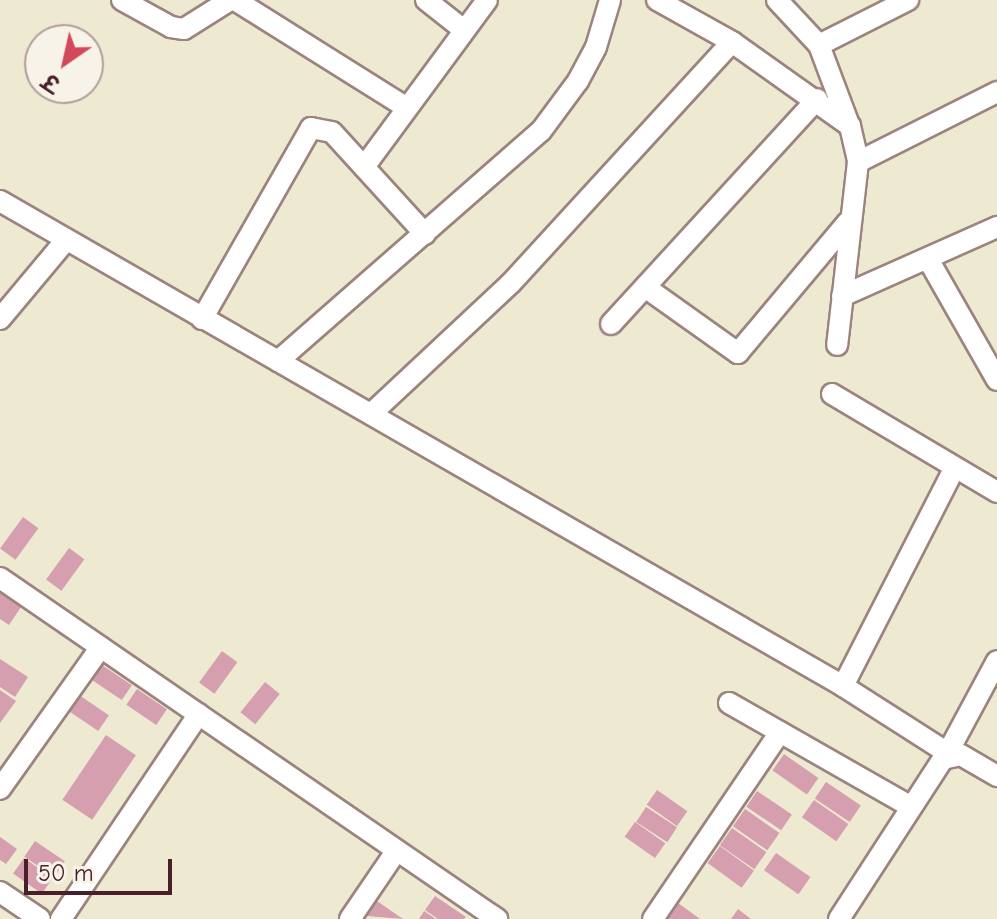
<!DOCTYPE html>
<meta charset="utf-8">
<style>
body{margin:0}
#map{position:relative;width:997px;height:919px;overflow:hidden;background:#eee9d1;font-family:"Comic Neue","Playpen Sans Deva",sans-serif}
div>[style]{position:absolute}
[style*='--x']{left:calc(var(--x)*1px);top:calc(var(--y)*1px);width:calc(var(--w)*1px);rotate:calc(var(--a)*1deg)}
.building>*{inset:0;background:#d59faf;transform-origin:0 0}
.roads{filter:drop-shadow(2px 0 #9c847e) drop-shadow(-2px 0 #9c847e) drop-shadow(0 2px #9c847e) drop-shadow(0 -2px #9c847e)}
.street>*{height:20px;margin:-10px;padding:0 10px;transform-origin:10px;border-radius:10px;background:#fff}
span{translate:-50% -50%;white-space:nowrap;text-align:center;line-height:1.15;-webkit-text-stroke:6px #f7f3e8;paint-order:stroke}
.north{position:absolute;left:24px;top:24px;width:80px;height:80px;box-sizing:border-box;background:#f7f3e8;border:2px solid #b29e9c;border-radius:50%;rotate:214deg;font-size:22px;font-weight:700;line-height:32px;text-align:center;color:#4a1f2b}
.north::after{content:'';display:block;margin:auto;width:28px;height:36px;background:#d1495b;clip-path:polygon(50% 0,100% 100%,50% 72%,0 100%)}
.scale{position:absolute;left:24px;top:859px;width:148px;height:36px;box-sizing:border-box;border:4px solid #4a1f2b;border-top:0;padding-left:10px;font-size:24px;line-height:28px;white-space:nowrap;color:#4a1f2b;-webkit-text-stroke:6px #f7f3e8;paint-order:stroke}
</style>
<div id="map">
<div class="building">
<div style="left:23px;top:517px;width:19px;height:39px;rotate:36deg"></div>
<div style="left:69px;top:548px;width:19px;height:39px;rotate:36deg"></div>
<div style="clip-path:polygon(0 588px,23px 604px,9px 625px,0 619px)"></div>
<div style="left:222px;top:651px;width:19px;height:39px;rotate:36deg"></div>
<div style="clip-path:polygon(0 659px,28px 677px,15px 697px,0 687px)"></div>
<div style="left:102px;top:665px;width:36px;height:18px;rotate:34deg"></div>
<div style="left:265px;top:682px;width:19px;height:39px;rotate:39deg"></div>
<div style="left:137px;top:689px;width:36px;height:19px;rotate:34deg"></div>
<div style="clip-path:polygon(0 690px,16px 701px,0 723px)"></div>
<div style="left:79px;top:695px;width:36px;height:19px;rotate:34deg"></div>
<div style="left:106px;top:735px;width:36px;height:78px;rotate:34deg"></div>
<div style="left:784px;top:754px;width:42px;height:20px;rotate:35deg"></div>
<div style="left:826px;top:782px;width:42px;height:20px;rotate:34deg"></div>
<div style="left:657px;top:790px;width:37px;height:18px;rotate:35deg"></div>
<div style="left:757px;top:791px;width:42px;height:19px;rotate:34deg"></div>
<div style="left:814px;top:800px;width:42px;height:21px;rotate:35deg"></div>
<div style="left:646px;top:807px;width:37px;height:18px;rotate:33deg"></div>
<div style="left:745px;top:809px;width:42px;height:21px;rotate:35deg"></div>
<div style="left:635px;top:822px;width:37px;height:18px;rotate:35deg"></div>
<div style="left:732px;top:828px;width:42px;height:21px;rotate:35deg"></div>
<div style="clip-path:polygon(0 837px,17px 849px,6px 864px,0 860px)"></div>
<div style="left:35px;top:841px;width:36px;height:19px;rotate:34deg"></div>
<div style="left:720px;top:846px;width:42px;height:21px;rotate:36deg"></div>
<div style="left:776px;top:853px;width:42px;height:21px;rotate:35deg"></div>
<div style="left:24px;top:858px;width:35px;height:19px;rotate:35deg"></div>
<div style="clip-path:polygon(435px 896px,466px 917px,464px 919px,438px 919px,425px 910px)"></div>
<div style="clip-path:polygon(377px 901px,403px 919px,367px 916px)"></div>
<div style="clip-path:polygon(678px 903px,700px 919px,667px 919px)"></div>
<div style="clip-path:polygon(738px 909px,751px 919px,731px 919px)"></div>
<div style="clip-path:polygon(424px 911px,436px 919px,419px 919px)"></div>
</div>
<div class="roads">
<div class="street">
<div style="--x:122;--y:0;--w:56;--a:28.9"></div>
<div style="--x:171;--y:27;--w:13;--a:9"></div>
<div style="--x:184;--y:29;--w:54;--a:-32.2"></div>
<div style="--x:235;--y:0;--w:203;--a:32.1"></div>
<div style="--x:426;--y:0;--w:48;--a:38.3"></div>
<div style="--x:657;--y:0;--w:86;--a:29.2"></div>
<div style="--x:732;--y:42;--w:145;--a:35.4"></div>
<div style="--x:850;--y:126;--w:37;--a:77"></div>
<div style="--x:858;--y:162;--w:184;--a:96.5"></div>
<div style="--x:777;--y:0;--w:62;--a:47"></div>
<div style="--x:819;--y:45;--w:85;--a:69.4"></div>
<div style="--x:819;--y:45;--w:100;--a:-26.8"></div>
<div style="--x:858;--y:162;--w:156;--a:-26.7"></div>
<div style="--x:364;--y:167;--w:207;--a:-53.6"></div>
<div style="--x:0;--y:201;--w:973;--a:29.91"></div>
<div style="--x:843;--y:686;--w:128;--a:32.6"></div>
<div style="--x:928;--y:259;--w:139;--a:60.3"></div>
<div style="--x:645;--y:287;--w:114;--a:35.4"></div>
<div style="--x:738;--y:353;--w:171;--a:-50"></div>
<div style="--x:842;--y:296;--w:170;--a:-24"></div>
<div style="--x:0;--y:319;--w:103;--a:-50.1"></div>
<div style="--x:202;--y:319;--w:220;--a:-60.3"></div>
<div style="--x:311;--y:128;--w:21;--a:11"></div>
<div style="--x:332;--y:132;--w:138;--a:47.6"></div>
<div style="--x:611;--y:324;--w:305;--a:-47.5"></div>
<div style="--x:278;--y:361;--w:349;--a:-41.2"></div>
<div style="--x:541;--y:131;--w:62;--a:-53.5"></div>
<div style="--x:578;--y:81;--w:38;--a:-62"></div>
<div style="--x:596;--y:47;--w:49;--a:-73.4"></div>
<div style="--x:832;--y:394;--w:192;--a:30.7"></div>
<div style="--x:372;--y:413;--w:190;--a:-43.1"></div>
<div style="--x:511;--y:283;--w:327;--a:-47.5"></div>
<div style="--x:0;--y:578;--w:603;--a:34.45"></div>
<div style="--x:843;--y:686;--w:244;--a:-62.9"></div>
<div style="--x:729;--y:703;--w:210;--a:29.7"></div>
<div style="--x:948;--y:752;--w:103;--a:-61.7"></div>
<div style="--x:0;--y:789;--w:174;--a:-54.6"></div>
<div style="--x:0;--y:892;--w:48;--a:34"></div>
<div style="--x:61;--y:919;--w:247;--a:-56.1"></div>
<div style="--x:350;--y:919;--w:83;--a:-55.7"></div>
<div style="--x:653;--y:919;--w:226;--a:-55.8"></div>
<div style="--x:839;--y:919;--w:191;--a:-57"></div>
<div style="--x:943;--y:759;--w:18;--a:-13"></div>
<div style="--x:961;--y:755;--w:42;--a:30.3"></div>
</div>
</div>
<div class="north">उ</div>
<div class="scale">50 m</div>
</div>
